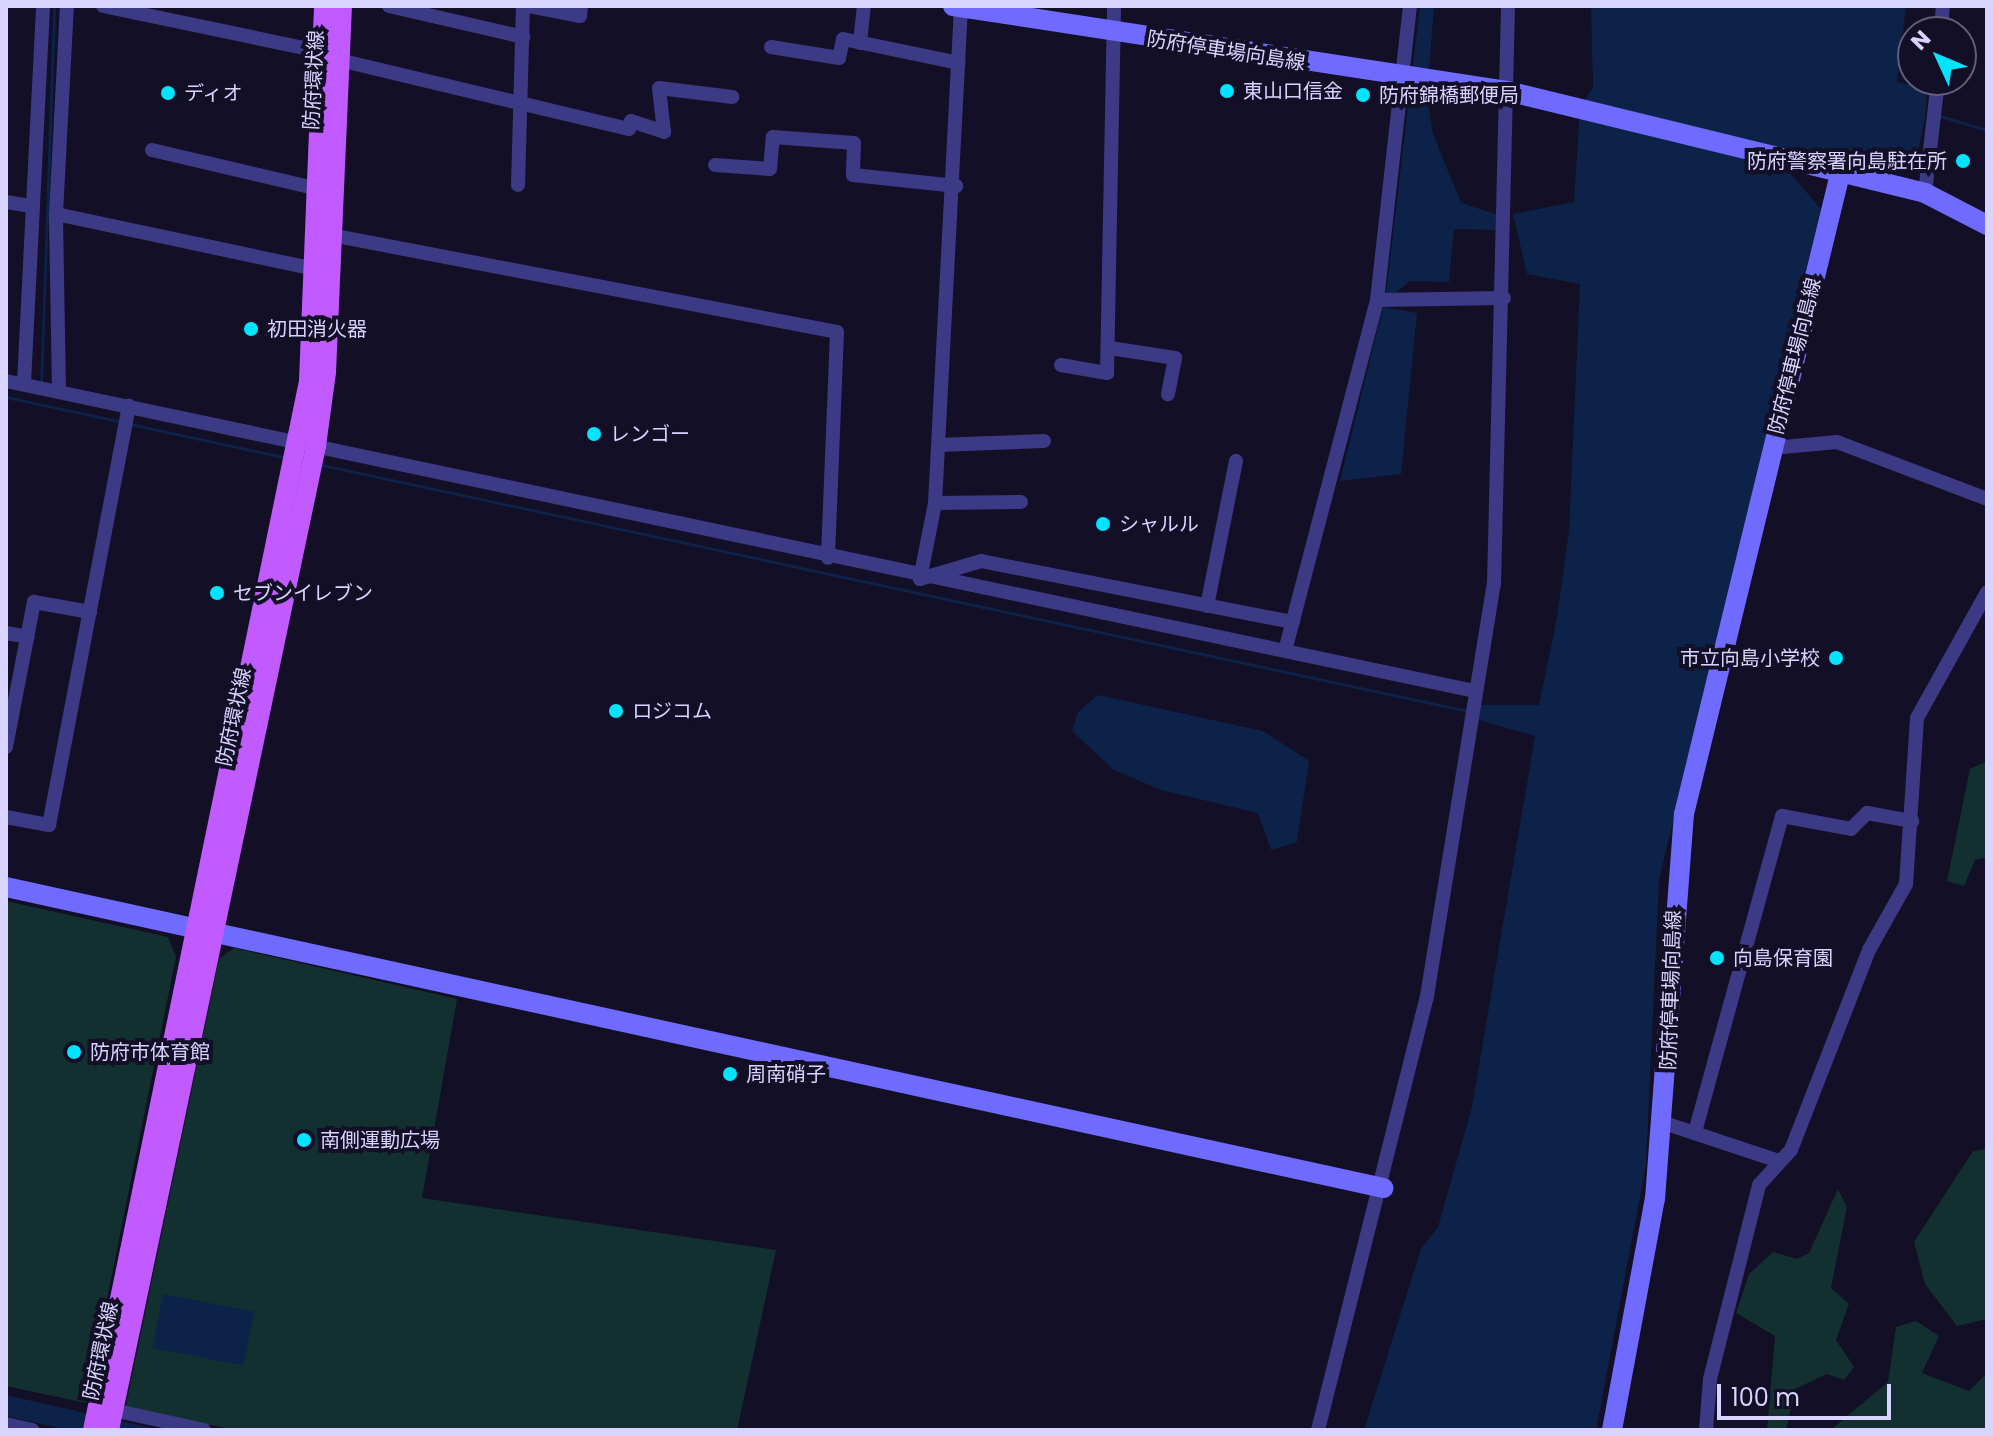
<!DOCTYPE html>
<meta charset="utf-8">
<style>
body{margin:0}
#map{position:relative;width:1993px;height:1436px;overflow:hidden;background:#130f26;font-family:Poppins,"Noto Sans JP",sans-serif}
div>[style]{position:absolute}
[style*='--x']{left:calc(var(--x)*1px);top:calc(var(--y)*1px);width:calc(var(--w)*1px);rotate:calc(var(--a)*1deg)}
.green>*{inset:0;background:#12302f}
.water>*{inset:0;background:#0c2248;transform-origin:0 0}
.stream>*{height:3px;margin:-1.5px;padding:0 1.5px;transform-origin:1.5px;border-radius:1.5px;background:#0c2248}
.street>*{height:14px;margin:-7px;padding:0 7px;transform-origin:7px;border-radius:7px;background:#3d3a85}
.secondary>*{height:20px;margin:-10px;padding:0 10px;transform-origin:10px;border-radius:10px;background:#6f6bff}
.primary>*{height:20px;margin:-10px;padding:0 10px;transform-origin:10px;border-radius:10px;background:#c25bff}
.dots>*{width:22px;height:22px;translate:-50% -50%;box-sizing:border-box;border:4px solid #130f26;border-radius:50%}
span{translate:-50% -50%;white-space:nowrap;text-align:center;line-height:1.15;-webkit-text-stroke:8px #130f26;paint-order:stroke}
.street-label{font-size:20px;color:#d9d4ff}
.poi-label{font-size:20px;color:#d9d4ff}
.left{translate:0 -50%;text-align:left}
.right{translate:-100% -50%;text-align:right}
.frame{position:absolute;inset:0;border:8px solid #d9d4ff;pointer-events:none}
.north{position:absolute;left:1897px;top:16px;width:80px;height:80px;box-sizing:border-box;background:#130f26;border:2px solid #625e7d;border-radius:50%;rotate:314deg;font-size:22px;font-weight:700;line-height:32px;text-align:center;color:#d9d4ff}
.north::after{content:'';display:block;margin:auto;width:28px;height:36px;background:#00e5ff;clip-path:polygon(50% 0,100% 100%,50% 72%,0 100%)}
.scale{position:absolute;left:1717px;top:1384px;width:174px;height:36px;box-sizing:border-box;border:4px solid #d9d4ff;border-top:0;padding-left:10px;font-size:24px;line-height:28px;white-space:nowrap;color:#d9d4ff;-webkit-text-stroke:6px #130f26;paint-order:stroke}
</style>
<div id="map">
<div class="green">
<div style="clip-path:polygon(1985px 762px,1987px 857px,1975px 860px,1964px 886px,1947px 881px,1970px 769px)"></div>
<div style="clip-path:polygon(6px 901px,168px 937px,176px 957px,86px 1403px,6px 1386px)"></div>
<div style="clip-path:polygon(234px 948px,457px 999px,422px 1198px,776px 1250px,737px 1430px,239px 1430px,125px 1410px,219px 959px)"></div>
<div style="clip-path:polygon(1987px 1149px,1987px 1319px,1957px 1326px,1925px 1284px,1914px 1242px,1973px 1151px)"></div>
<div style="clip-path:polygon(1838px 1189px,1847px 1207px,1831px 1288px,1849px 1304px,1836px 1340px,1854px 1367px,1844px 1380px,1827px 1374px,1795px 1389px,1786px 1430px,1767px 1430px,1775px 1336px,1736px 1313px,1749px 1274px,1773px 1252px,1797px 1259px,1809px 1253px)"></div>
<div style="clip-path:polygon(1916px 1321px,1939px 1336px,1922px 1373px,1969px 1391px,1987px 1373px,1987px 1430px,1818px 1430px,1833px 1428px,1888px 1382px,1896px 1327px)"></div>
</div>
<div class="water">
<div style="clip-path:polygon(1420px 6px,1434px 6px,1427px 97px,1433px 134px,1461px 203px,1499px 215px,1498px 230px,1454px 229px,1449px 282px,1410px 281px,1394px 294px,1386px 293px)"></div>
<div style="clip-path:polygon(1591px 6px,1906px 6px,1897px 82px,1927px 89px,1926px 111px,1915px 169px,1836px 152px,1796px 153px,1789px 172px,1821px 209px,1659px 880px,1646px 1165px,1596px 1430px,1364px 1430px,1421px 1249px,1438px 1227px,1472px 1107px,1535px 736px,1479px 720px,1481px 705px,1539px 705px,1557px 618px,1569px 530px,1580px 284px,1527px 274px,1513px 214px,1574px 202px,1580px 108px,1593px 87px)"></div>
<div style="clip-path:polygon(1383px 307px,1417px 313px,1401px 474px,1340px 481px)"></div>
<div style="clip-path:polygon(1098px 695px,1263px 731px,1309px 761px,1297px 842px,1271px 850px,1258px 813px,1161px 790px,1114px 770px,1072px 731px,1078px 712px)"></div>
<div style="left:163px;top:1294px;width:93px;height:55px;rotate:11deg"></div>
<div style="clip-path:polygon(6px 1395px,160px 1430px,69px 1430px,6px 1416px)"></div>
</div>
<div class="stream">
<div style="--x:1937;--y:115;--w:52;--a:16.7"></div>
<div style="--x:41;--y:385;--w:379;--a:-88"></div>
<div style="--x:6;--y:397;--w:120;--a:12.1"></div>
<div style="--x:130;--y:424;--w:161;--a:12.2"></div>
<div style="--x:322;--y:465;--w:1172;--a:12.12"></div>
</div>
<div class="street">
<div style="--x:103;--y:6;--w:225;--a:11.8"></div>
<div style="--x:389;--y:6;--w:138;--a:13"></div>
<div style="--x:528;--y:6;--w:53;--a:10.9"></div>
<div style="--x:580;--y:16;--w:10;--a:-84"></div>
<div style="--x:1941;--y:32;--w:26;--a:-86"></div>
<div style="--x:860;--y:43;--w:37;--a:-84"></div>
<div style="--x:771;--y:47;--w:69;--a:9.2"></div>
<div style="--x:839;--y:58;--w:19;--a:-78"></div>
<div style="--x:843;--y:39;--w:118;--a:11.7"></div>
<div style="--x:339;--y:60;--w:298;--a:13.4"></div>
<div style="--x:629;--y:129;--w:8;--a:-76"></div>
<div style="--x:631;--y:121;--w:35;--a:18"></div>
<div style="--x:664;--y:132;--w:44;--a:-96.5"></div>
<div style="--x:659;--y:88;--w:74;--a:7"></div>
<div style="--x:152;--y:150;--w:171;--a:13.2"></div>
<div style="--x:715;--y:165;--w:55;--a:4.2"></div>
<div style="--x:770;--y:169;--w:32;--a:-85"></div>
<div style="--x:773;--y:137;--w:81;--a:4.2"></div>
<div style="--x:854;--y:143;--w:32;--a:92"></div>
<div style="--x:853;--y:175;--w:104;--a:6.1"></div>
<div style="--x:518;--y:185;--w:179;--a:-88.4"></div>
<div style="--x:1925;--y:193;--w:114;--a:-83.4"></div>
<div style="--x:6;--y:202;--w:26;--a:9"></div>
<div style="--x:56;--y:214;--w:264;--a:12"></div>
<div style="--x:331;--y:235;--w:515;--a:10.85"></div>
<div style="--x:837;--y:332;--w:226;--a:92.3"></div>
<div style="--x:1377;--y:300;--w:127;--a:-0.9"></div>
<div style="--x:1110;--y:348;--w:66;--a:8.7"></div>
<div style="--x:1175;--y:358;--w:37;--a:101"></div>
<div style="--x:1061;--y:365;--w:47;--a:9.9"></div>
<div style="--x:1107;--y:373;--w:367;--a:-88.9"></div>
<div style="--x:6;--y:381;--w:1501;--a:11.92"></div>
<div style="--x:24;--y:383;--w:377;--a:-87.1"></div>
<div style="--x:59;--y:391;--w:177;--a:-91"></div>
<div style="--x:56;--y:214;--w:208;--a:-87"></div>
<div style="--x:939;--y:445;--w:105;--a:-2.2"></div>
<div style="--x:1772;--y:448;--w:65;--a:-5.3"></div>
<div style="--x:1837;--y:442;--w:160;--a:20.8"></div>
<div style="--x:935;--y:503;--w:86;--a:-0.7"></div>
<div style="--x:920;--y:579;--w:77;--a:-78.8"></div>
<div style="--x:935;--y:503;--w:498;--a:-87"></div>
<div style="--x:920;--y:579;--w:64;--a:-16.4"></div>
<div style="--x:981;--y:561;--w:318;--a:11.1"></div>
<div style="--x:1207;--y:606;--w:148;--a:-78.7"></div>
<div style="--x:6;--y:633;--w:22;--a:10"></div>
<div style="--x:1286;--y:647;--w:359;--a:-75.3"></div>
<div style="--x:1377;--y:300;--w:296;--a:-83.6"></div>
<div style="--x:6;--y:747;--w:148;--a:-79.1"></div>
<div style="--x:34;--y:602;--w:57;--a:10.1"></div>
<div style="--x:6;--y:817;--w:44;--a:10.5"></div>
<div style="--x:49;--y:825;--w:427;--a:-79.2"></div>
<div style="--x:1664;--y:1123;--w:121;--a:18.3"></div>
<div style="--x:1695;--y:1132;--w:328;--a:-74.6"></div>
<div style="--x:1782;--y:816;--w:70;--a:10.7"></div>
<div style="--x:1851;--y:829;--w:23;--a:-45"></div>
<div style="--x:1867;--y:813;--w:46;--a:10.1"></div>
<div style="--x:113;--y:1410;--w:93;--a:12.4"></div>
<div style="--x:6;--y:1424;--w:27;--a:13"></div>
<div style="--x:1318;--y:1430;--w:447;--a:-75.9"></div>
<div style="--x:1427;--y:996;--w:417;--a:-80.8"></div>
<div style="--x:1494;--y:584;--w:578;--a:-88.61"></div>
<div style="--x:1706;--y:1430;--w:51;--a:-85.5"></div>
<div style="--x:1710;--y:1379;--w:200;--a:-75.8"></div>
<div style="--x:1759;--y:1185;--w:47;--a:-47.6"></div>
<div style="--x:1791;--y:1150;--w:215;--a:-68.7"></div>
<div style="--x:1869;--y:950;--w:76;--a:-60.7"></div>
<div style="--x:1906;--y:884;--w:166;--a:-86.2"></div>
<div style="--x:1917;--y:718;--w:144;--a:-60.9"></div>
</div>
<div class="secondary">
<div style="--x:953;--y:6;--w:560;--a:8.72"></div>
<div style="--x:1507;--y:91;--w:430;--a:13.7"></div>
<div style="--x:1925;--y:193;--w:70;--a:27.3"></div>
<div style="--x:6;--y:887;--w:1410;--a:12.33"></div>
<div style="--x:1612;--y:1430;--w:235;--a:-79.5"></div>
<div style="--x:1655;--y:1199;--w:386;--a:-85.7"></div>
<div style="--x:1684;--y:814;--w:659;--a:-76.3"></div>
</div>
<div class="primary">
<div style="--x:93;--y:1430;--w:1071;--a:-78.36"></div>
<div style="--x:309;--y:381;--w:375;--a:-87.7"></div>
<div style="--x:109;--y:1430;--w:1006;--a:-78.12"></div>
<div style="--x:316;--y:446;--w:75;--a:-82.3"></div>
<div style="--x:326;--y:372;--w:366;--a:-87.5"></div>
</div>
<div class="dots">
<div style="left:1227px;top:91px;background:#00e5ff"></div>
<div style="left:168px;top:93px;background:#00e5ff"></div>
<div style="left:1363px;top:95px;background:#00e5ff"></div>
<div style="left:1963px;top:161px;background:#00e5ff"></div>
<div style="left:251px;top:329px;background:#00e5ff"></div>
<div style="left:594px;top:434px;background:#00e5ff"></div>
<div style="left:1103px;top:524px;background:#00e5ff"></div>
<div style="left:217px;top:593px;background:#00e5ff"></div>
<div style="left:1836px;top:658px;background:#00e5ff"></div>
<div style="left:616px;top:711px;background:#00e5ff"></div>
<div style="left:1717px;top:958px;background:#00e5ff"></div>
<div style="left:74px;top:1052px;background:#00e5ff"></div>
<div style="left:730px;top:1074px;background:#00e5ff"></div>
<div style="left:304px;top:1140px;background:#00e5ff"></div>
</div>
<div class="street-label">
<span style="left:1226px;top:51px;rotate:9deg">防府停車場向島線</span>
<span style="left:314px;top:80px;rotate:-87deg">防府環状線</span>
<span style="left:1795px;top:356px;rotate:-76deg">防府停車場向島線</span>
<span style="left:234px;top:717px;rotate:-78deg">防府環状線</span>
<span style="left:1671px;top:990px;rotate:-88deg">防府停車場向島線</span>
<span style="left:101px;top:1351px;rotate:-78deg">防府環状線</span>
</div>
<div class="poi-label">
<span class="left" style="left:1243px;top:91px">東山口信金</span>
<span class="left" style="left:184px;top:93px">ディオ</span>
<span class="left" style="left:1379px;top:95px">防府錦橋郵便局</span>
<span class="right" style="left:1947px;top:161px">防府警察署向島駐在所</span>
<span class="left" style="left:267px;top:329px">初田消火器</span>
<span class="left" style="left:610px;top:434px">レンゴー</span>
<span class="left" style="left:1119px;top:524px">シャルル</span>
<span class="left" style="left:233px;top:593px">セブンイレブン</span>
<span class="right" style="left:1820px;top:658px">市立向島小学校</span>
<span class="left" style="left:632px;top:711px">ロジコム</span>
<span class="left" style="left:1733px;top:958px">向島保育園</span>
<span class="left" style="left:90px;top:1052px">防府市体育館</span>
<span class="left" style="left:746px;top:1074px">周南硝子</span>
<span class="left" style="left:320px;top:1140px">南側運動広場</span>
</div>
<div class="frame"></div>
<div class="north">N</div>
<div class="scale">100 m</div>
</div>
